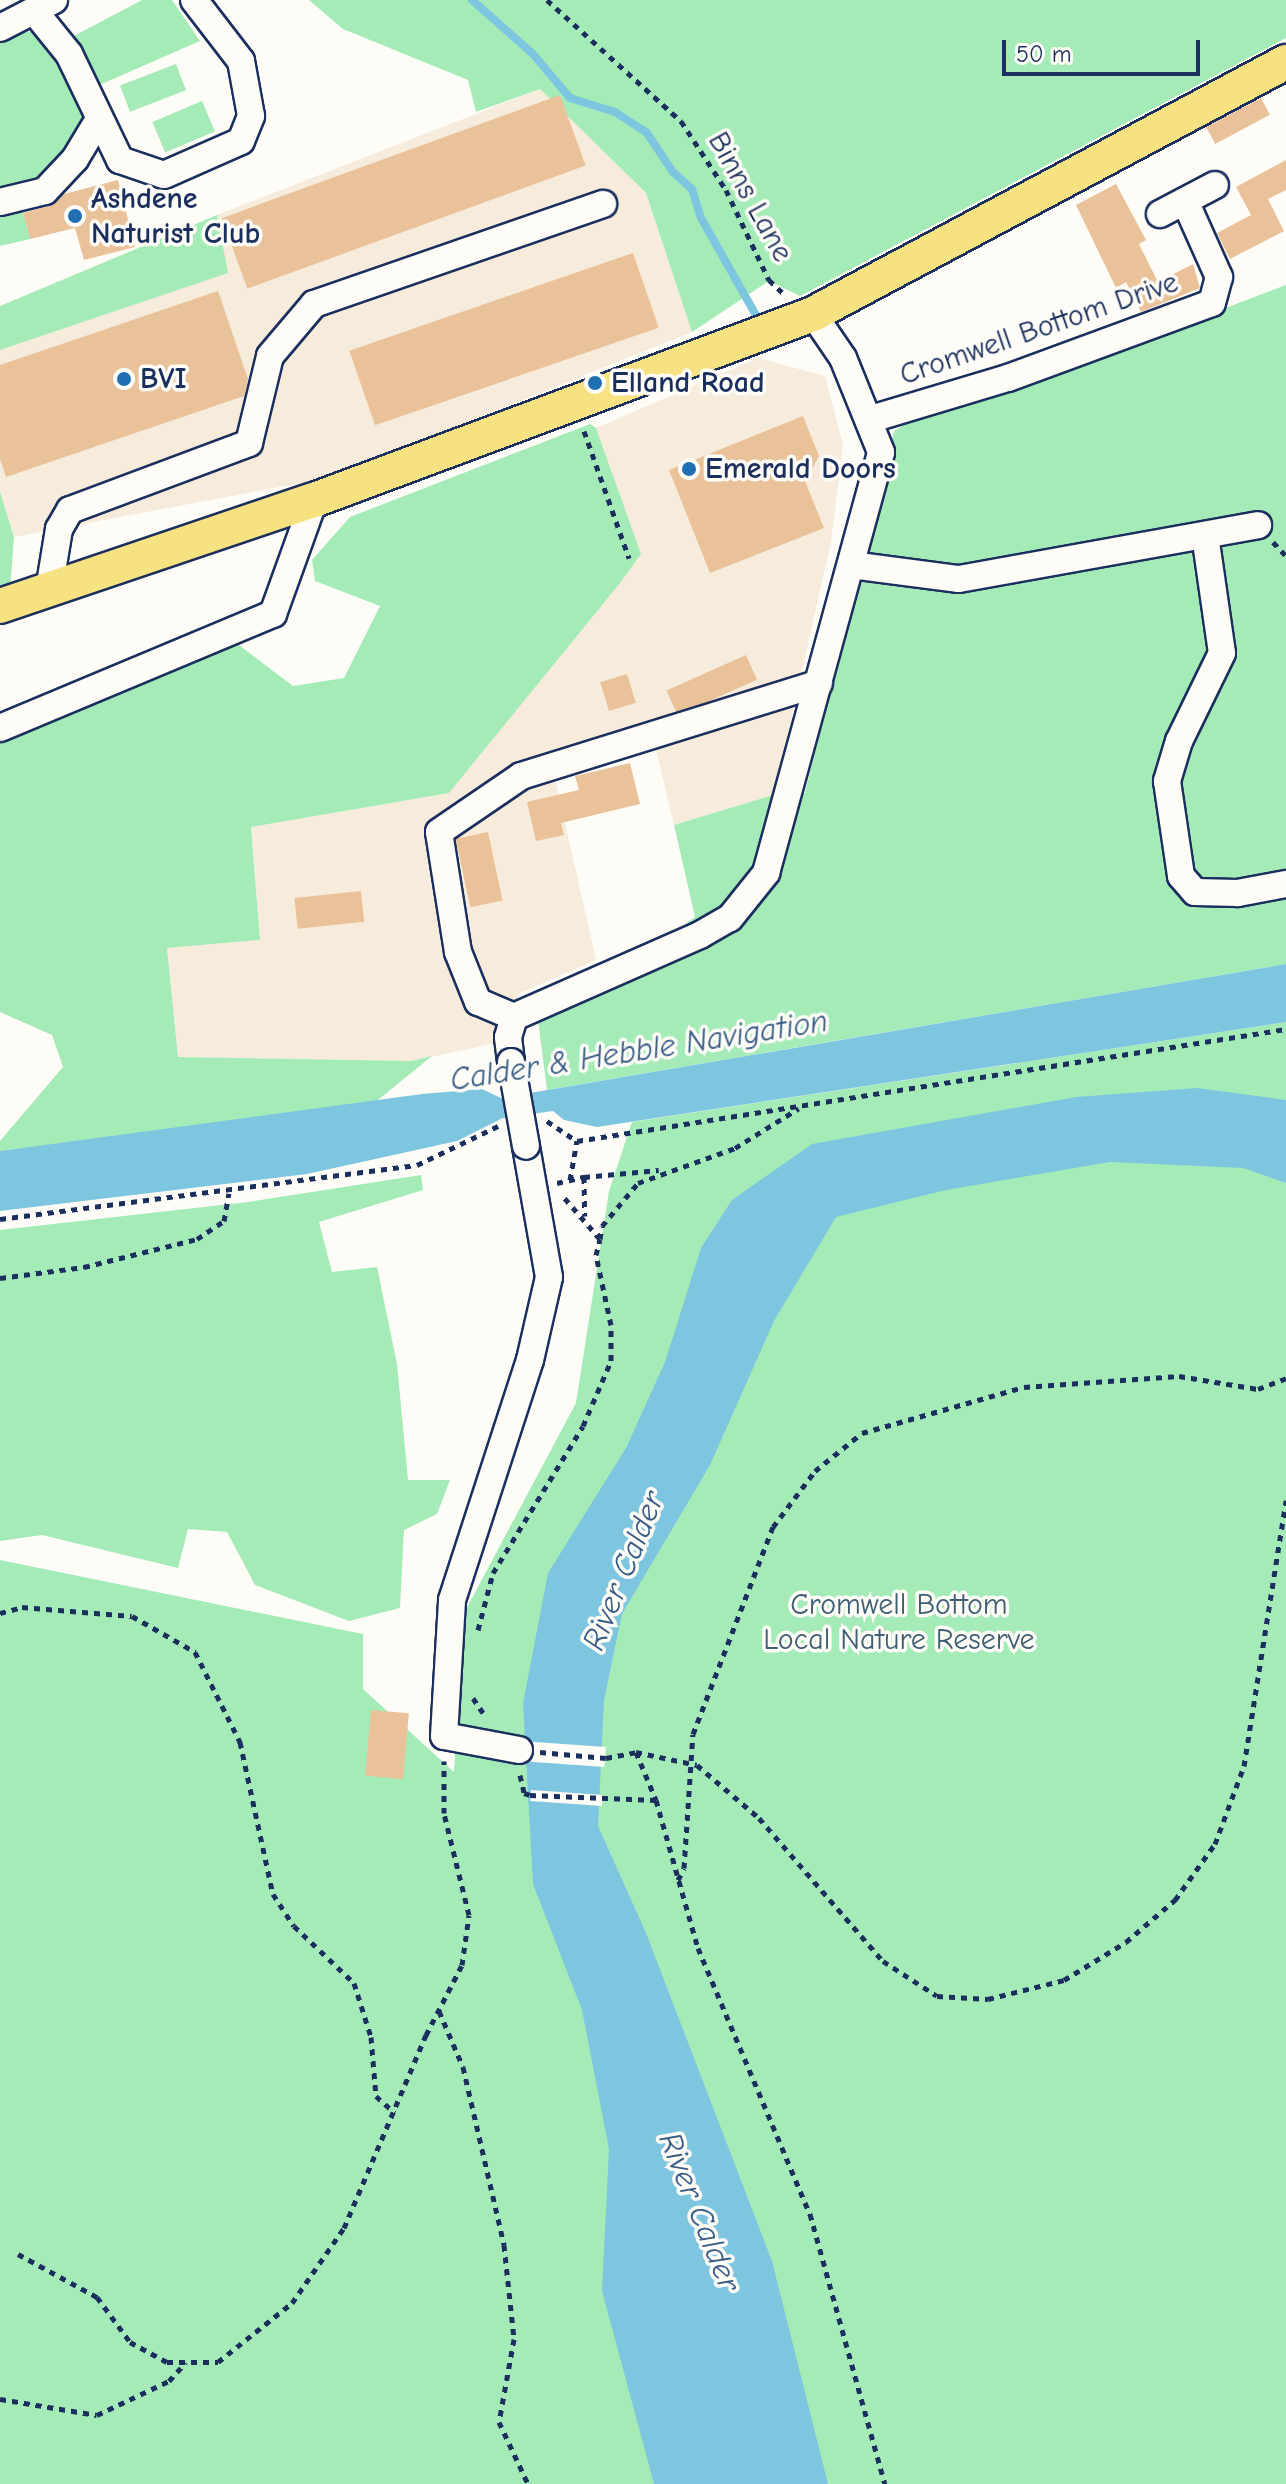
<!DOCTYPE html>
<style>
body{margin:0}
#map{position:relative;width:1286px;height:2484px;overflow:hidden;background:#fdfcf7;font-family:"Comic Neue",sans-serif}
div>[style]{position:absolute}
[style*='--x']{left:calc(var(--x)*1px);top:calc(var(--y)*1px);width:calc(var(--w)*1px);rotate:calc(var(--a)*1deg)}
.built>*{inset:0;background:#f7ebdb}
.green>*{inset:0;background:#a5ebb8;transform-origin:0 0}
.water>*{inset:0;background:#7ec6df}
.pier>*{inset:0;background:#fdfcf7;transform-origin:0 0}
.stream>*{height:8px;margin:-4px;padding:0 4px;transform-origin:4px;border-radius:4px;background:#7ec6df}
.building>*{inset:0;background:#eac29a;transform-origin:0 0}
.path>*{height:5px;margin-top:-2.5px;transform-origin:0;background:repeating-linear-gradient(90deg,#1b2f5e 0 6px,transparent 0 12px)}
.roads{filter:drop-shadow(2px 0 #1b2f5e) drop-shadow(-2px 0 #1b2f5e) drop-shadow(0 2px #1b2f5e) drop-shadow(0 -2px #1b2f5e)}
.minor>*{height:26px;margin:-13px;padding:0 13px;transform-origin:13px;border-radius:13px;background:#fdfcf7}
.major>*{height:34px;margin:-17px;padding:0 17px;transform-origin:17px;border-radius:17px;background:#f7e281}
.bridges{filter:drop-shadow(2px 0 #1b2f5e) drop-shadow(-2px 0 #1b2f5e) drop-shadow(0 2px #1b2f5e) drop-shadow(0 -2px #1b2f5e)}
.minor-bridge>*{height:26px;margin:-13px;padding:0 13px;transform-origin:13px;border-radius:13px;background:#fdfcf7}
.dots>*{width:22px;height:22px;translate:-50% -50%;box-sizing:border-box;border:4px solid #fdfcf7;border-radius:50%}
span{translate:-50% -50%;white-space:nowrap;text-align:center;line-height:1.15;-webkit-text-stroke:7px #fdfcf7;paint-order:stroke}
.street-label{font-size:30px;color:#1b2f5e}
.poi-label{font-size:30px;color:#1b2f5e;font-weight:700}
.left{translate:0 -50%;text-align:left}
.park-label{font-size:30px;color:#3e5e74}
.water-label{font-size:32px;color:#395c85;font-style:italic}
.scale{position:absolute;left:1002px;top:40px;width:198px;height:36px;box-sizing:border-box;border:4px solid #1b2f5e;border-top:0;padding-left:10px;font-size:24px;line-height:28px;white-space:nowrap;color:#1b2f5e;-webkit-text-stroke:6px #fdfcf7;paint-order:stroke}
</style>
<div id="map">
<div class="built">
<div style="clip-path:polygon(540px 89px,646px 193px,692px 332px,327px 478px,14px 537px,0 492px,0 350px,227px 273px,217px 215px)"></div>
<div style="clip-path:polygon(758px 358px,825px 376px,843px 445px,831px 542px,774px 795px,674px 825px,656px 750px,555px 778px,596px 960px,520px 993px,496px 1043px,412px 1061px,178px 1057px,167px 948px,260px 940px,251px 827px,449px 793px,641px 555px,596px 428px)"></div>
</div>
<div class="green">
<div style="clip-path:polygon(142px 0,172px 0,200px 41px,97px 86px,72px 37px)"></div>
<div style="clip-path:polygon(309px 0,1286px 0,1286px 38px,800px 296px,769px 281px,692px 332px,646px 193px,540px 89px,476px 112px,468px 80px,343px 29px)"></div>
<div style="clip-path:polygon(22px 30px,46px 36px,85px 112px,73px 149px,41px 185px,0 193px,0 39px)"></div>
<div style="left:176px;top:64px;width:28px;height:60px;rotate:69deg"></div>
<div style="left:202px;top:101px;width:33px;height:54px;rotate:67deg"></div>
<div style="clip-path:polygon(21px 205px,30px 239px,0 246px,0 210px)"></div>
<div style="clip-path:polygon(217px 215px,228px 273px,0 350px,0 306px)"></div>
<div style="clip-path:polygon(1286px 285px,1286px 964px,547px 1090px,538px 1020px,583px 998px,695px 917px,674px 825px,773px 795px,805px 793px,894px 431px,923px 413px,1069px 368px)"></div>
<div style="clip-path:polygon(590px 424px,596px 428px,641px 554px,620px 583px,449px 793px,251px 827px,260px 940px,167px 948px,178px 1057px,412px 1061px,432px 1056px,373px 1104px,0 1151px,0 1141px,63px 1067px,52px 1035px,0 1012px,0 739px,235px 642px,293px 686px,344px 678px,380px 606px,315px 581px,312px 560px,350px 517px)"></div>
<div style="clip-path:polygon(0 492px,14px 537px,10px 590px,0 593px)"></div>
<div style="clip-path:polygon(1286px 1022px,1286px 2484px,0 2484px,0 1560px,363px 1634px,363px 1689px,454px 1772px,463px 1615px,576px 1403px,609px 1191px,632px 1122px)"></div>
<div style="clip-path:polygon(421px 1175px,423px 1190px,319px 1222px,332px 1272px,377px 1267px,397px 1364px,408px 1480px,450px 1480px,437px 1514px,404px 1530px,400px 1608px,349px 1621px,255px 1585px,227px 1532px,188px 1529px,178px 1568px,42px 1535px,0 1541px,0 1230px,248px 1202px)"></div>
</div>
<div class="water">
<div style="clip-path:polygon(1286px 964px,1286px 1022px,597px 1127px,564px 1120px,553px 1111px,503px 1118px,457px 1141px,307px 1174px,0 1211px,0 1151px,422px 1094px,482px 1089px,501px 1098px)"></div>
<div style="clip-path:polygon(1197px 1088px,1286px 1100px,1286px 1183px,1243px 1168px,1110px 1162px,946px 1190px,836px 1217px,774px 1321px,710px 1465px,622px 1614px,604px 1700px,598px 1826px,646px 1933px,772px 2261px,828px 2484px,654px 2484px,602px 2291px,609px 2149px,582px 2010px,533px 1884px,523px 1703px,548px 1573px,626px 1448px,665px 1362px,701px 1248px,732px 1200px,812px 1144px,1076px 1097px)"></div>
</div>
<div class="pier">
<div style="left:521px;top:1741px;width:85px;height:20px;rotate:4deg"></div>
<div style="left:531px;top:1790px;width:72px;height:11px;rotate:4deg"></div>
</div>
<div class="stream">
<div style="--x:472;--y:0;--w:81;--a:41.5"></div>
<div style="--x:533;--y:54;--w:57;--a:49.9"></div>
<div style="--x:570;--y:98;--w:47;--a:17.3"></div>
<div style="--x:615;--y:112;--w:38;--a:33"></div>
<div style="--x:647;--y:133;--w:47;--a:56.3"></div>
<div style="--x:673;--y:172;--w:25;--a:42"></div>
<div style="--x:692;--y:189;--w:30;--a:73"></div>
<div style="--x:701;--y:218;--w:114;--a:60.5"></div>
</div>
<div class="building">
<div style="left:560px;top:95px;width:75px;height:360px;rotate:70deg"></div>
<div style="left:1261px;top:98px;width:19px;height:62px;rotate:62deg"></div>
<div style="clip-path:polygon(1286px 160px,1286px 190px,1268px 199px,1284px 231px,1230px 259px,1217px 233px,1251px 215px,1236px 187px)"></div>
<div style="clip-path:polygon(118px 180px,135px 247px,84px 260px,75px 228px,30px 239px,23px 213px,50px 206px,64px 194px)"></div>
<div style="clip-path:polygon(1116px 184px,1146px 240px,1139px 244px,1158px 282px,1193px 264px,1200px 288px,1141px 312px,1126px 282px,1116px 288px,1076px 205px)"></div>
<div style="left:633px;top:253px;width:79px;height:300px;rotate:71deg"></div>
<div style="clip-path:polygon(218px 291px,248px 379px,244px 396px,6px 477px,0 459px,0 365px)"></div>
<div style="clip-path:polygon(803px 416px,819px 456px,805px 481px,824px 528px,710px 573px,669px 470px)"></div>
<div style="left:746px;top:655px;width:27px;height:87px;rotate:66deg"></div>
<div style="left:627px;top:674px;width:30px;height:28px;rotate:73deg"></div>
<div style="clip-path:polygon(630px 763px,640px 804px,561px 823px,564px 835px,536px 841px,527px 802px,579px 790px,575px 776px)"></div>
<div style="left:488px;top:832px;width:70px;height:33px;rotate:78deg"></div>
<div style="left:361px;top:891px;width:31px;height:67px;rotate:84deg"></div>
<div style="left:371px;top:1710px;width:38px;height:66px;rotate:5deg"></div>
</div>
<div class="path">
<div style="--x:547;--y:0;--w:181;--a:42.1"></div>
<div style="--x:681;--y:121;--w:82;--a:56.9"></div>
<div style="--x:726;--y:190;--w:100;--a:64.5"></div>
<div style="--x:769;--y:280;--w:22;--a:43"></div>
<div style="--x:584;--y:431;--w:135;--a:70.5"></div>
<div style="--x:1273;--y:542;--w:19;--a:47"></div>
<div style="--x:547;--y:1121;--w:36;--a:34"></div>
<div style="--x:577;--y:1141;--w:718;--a:-8.98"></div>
<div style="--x:584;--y:1177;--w:75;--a:-5.3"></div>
<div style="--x:570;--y:1180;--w:40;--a:-80"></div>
<div style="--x:557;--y:1183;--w:28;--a:-13"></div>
<div style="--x:584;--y:1177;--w:39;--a:89"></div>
<div style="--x:0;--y:1219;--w:420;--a:-7.4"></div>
<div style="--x:417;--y:1165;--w:90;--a:-25.7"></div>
<div style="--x:600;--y:1239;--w:13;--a:-81"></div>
<div style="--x:602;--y:1226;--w:56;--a:-50.1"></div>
<div style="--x:638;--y:1183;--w:103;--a:-19.8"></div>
<div style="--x:735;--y:1148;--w:75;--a:-32"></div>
<div style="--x:0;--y:1278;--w:85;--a:-7.5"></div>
<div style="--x:84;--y:1267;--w:116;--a:-13.9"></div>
<div style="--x:197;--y:1239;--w:32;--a:-34"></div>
<div style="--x:224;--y:1221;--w:28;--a:-80"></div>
<div style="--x:0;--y:1613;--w:23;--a:-15"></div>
<div style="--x:22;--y:1607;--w:110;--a:4.7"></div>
<div style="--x:132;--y:1616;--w:73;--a:29.7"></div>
<div style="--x:195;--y:1652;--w:101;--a:63.4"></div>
<div style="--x:240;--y:1742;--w:156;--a:77.8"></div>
<div style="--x:273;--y:1894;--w:38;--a:57"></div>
<div style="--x:294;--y:1926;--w:83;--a:43.5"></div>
<div style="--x:354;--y:1983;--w:57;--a:72.5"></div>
<div style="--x:371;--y:2037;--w:59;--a:85.2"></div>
<div style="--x:376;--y:2096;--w:25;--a:42"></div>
<div style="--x:478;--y:1630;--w:59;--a:-75.3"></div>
<div style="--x:493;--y:1573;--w:172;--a:-58.5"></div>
<div style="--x:583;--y:1426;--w:71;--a:-66.7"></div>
<div style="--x:611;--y:1361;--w:36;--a:-90"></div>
<div style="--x:611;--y:1325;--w:72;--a:-102.1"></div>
<div style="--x:596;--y:1255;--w:16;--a:-76"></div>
<div style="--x:600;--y:1239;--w:58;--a:-130.8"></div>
<div style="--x:473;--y:1698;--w:22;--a:56"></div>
<div style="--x:540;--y:1752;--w:66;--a:5.2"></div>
<div style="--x:606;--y:1758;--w:31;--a:-11"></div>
<div style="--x:636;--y:1752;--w:52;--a:67.4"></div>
<div style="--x:656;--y:1800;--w:154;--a:74.2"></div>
<div style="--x:698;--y:1948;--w:289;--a:67.2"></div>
<div style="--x:810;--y:2214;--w:280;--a:74.5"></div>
<div style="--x:636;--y:1752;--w:62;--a:12"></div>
<div style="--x:697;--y:1765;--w:82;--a:40.5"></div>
<div style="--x:759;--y:1818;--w:189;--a:49.1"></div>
<div style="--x:883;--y:1961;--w:64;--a:32.9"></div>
<div style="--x:937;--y:1996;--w:51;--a:3.4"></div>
<div style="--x:988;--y:1999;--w:78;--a:-14"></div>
<div style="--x:1064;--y:1980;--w:73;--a:-31.5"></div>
<div style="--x:1126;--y:1942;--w:65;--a:-40.6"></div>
<div style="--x:1175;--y:1900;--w:69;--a:-54.5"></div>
<div style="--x:1215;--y:1844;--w:83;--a:-69.6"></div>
<div style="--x:1244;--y:1766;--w:269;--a:-81"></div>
<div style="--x:520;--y:1775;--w:18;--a:77"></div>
<div style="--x:524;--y:1793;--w:6;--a:18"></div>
<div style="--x:530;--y:1795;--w:126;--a:2.3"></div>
<div style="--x:678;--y:1880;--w:13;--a:-63"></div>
<div style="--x:684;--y:1868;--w:134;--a:-86.2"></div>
<div style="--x:693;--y:1734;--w:222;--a:-68.9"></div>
<div style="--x:773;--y:1527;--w:70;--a:-53.1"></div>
<div style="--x:815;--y:1471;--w:60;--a:-39"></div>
<div style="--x:862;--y:1433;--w:168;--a:-15.9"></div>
<div style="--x:1024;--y:1387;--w:155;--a:-4.1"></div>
<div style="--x:1179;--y:1376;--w:80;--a:9.3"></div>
<div style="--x:1258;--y:1389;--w:30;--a:-21"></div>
<div style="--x:439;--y:2011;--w:61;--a:66.8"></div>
<div style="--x:463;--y:2067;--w:183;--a:77"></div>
<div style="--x:504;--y:2245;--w:95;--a:83.9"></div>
<div style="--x:514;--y:2339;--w:84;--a:100.2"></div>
<div style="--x:499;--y:2422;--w:68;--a:64.9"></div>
<div style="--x:18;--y:2254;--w:90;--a:28.6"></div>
<div style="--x:97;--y:2297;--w:56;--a:53.7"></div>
<div style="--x:130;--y:2342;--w:42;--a:28.4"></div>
<div style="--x:167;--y:2362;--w:51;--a:0"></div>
<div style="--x:218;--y:2362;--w:95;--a:-38.6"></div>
<div style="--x:292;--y:2303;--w:91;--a:-55.3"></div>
<div style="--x:344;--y:2228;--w:210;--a:-67"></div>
<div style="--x:426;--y:2035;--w:79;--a:-62.8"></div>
<div style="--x:462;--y:1965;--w:50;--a:-82"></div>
<div style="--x:469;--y:1915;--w:105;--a:-103.8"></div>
<div style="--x:444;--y:1813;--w:52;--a:-90"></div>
<div style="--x:0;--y:2399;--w:98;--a:9.4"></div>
<div style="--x:97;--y:2415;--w:80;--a:-25.3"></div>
<div style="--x:169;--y:2381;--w:25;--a:-48"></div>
</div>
<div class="roads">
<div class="minor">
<div style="--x:35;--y:12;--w:54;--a:51"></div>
<div style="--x:69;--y:54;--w:118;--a:64.3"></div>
<div style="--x:120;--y:160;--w:46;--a:18.8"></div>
<div style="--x:164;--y:175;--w:84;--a:-23.8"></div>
<div style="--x:241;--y:141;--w:27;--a:-68"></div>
<div style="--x:251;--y:116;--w:56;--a:-100.3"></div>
<div style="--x:241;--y:61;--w:77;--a:-127.6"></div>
<div style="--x:0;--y:28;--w:61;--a:-27.4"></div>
<div style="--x:0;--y:202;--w:46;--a:-13.7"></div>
<div style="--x:45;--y:191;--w:44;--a:-46.8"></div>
<div style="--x:75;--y:159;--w:47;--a:-59"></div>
<div style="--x:1160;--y:214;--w:62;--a:-27.8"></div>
<div style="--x:871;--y:419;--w:143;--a:-16.7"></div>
<div style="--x:1008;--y:378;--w:217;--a:-20.2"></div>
<div style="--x:1212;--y:303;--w:27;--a:-75"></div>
<div style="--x:1219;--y:277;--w:83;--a:-114.1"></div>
<div style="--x:1205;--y:535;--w:119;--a:81.8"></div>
<div style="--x:1222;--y:653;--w:98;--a:116"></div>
<div style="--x:1179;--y:741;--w:42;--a:106.7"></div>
<div style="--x:1167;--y:781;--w:96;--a:81.6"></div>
<div style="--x:1181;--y:876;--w:21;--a:49"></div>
<div style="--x:1195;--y:892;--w:43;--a:1.3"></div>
<div style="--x:1238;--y:893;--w:49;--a:-10.6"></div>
<div style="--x:851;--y:565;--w:109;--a:7.4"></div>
<div style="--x:959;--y:579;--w:304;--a:-10.2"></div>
<div style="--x:49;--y:590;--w:62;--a:-80.7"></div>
<div style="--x:59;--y:529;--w:22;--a:-60"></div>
<div style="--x:70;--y:510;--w:191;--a:-20.5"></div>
<div style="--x:249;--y:443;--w:89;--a:-76.4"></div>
<div style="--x:270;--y:356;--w:68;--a:-49.8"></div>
<div style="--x:314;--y:304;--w:306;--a:-19.1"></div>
<div style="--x:0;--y:728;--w:296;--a:-22.7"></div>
<div style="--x:273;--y:614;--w:121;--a:-70.2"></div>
<div style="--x:514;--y:1017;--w:39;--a:-157"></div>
<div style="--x:478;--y:1002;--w:54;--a:-111.8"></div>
<div style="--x:458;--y:952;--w:121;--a:-99"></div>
<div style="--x:439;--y:832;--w:99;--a:-34.3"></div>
<div style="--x:521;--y:776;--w:312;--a:-17.3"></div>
<div style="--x:511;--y:1062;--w:25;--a:-97"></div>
<div style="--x:508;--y:1037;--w:21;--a:-73"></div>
<div style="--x:514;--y:1017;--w:203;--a:-23.8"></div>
<div style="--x:700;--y:935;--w:34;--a:-30"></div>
<div style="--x:730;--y:918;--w:58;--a:-51.3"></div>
<div style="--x:766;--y:873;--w:436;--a:-74.7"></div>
<div style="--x:881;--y:452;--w:101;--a:-112"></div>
<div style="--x:843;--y:358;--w:53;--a:-124.3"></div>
<div style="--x:519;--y:1750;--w:76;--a:-169.4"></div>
<div style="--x:444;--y:1736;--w:136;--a:-86.6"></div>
<div style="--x:452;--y:1600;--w:252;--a:-72"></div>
<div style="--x:530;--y:1360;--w:85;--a:-77.1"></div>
<div style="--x:549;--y:1277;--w:133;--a:-100"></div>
</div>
<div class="major">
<div style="--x:0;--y:606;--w:331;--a:-18.7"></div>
<div style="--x:314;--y:500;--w:533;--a:-20.44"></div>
<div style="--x:813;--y:314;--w:536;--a:-28.05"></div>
</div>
</div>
<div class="bridges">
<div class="minor-bridge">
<div style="--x:511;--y:1062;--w:85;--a:79.9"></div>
</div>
</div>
<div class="dots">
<div style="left:75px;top:216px;background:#1f6fb2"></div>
<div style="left:124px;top:379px;background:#1f6fb2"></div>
<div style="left:595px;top:383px;background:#1f6fb2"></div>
<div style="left:689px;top:469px;background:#1f6fb2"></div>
</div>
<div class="street-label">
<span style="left:750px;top:197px;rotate:61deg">Binns Lane</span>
<span style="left:1039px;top:329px;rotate:-19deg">Cromwell Bottom Drive</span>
</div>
<div class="poi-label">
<span class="left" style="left:91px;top:216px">Ashdene<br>Naturist Club</span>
<span class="left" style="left:140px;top:379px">BVI</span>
<span class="left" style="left:611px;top:383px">Elland Road</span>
<span class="left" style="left:705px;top:469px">Emerald Doors</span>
</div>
<div class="park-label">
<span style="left:899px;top:1622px">Cromwell Bottom<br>Local Nature Reserve</span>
</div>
<div class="water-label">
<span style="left:639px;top:1051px;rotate:-9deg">Calder &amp; Hebble Navigation</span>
<span style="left:624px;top:1571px;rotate:-68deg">River Calder</span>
<span style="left:699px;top:2212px;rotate:68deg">River Calder</span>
</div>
<div class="scale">50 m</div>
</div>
